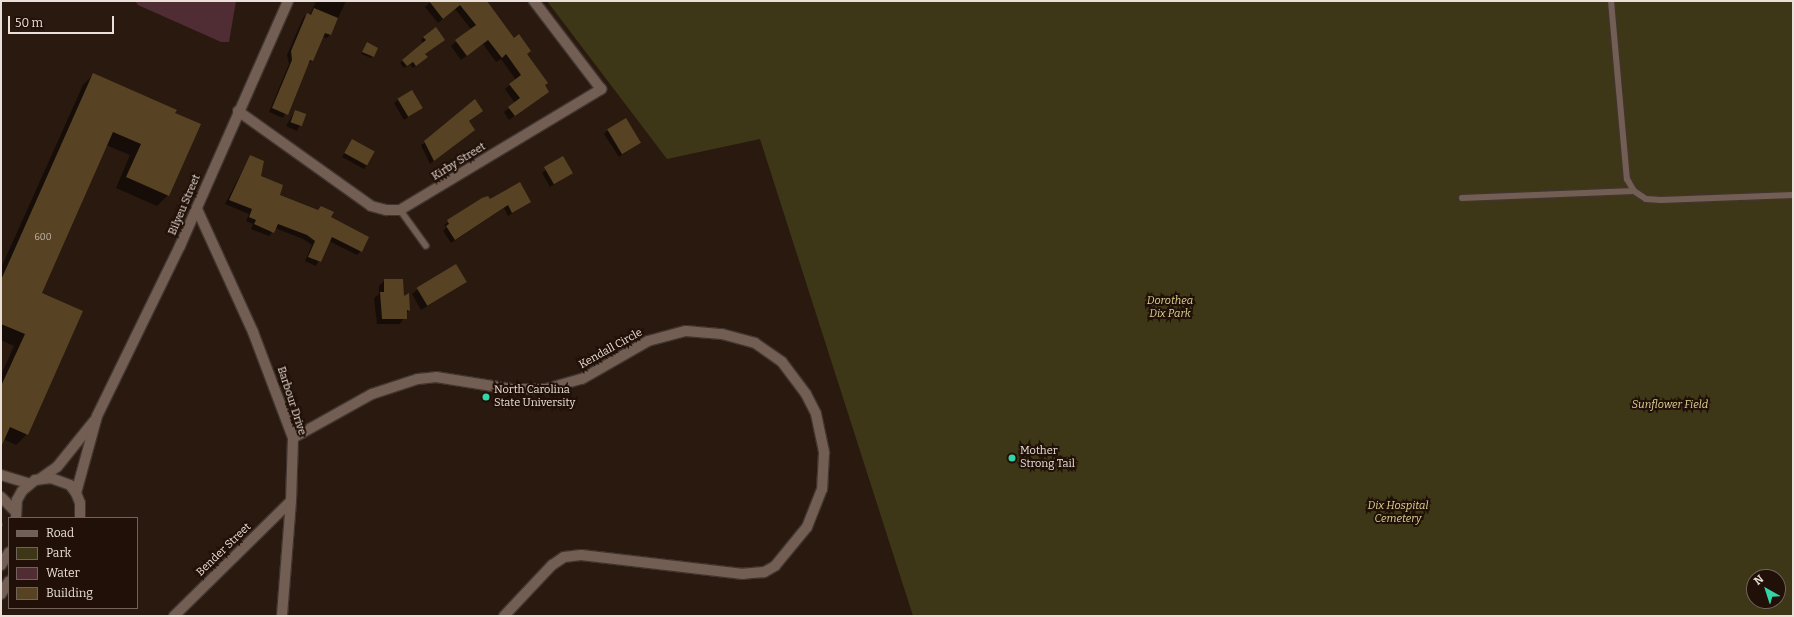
<!DOCTYPE html>
<style>
body{margin:0}
#map{position:relative;width:1794px;height:617px;overflow:hidden;background:#2a190f;font-family:Bitter,serif}
div>[style]{position:absolute}
[style*='--x']{left:calc(var(--x)*1px);top:calc(var(--y)*1px);width:calc(var(--w)*1px);rotate:calc(var(--a)*1deg)}
.green>*{inset:0;background:#3d3717}
.water>*{inset:0;background:#502d34}
.shadow>*{inset:0;background:#0007}
.building>*{inset:0;background:#574324;transform-origin:0 0}
.path>*{height:2.5px;margin-top:-1.25px;transform-origin:0;background:repeating-linear-gradient(90deg,#877970 0 3px,transparent 0 6px)}
.roads{filter:drop-shadow(1px 0 #413530) drop-shadow(-1px 0 #413530) drop-shadow(0 1px #413530) drop-shadow(0 -1px #413530)}
.lane>*{height:6px;margin:-3px;padding:0 3px;transform-origin:3px;border-radius:3px;background:#725e52}
.street>*{height:10px;margin:-5px;padding:0 5px;transform-origin:5px;border-radius:5px;background:#725e52}
.secondary>*{height:10px;margin:-5px;padding:0 5px;transform-origin:5px;border-radius:5px;background:#725e52}
.dots>*{width:11px;height:11px;translate:-50% -50%;box-sizing:border-box;border:2px solid #201007;border-radius:50%}
span{translate:-50% -50%;white-space:nowrap;text-align:center;line-height:1.15;-webkit-text-stroke:4px #201007;paint-order:stroke}
.number-label{font-size:9px;color:#c6b9ac}
.number-label span{-webkit-text-stroke-width:0}
.street-label{font-size:11px;color:#ebe0d9}
.park-label{font-size:11px;color:#ddd292;font-style:italic}
.poi-label{font-size:11px;color:#ebe0d9}
.left{translate:0 -50%;text-align:left}
.frame{position:absolute;inset:0;border:2px solid #ebe0d9;pointer-events:none}
.legend{position:absolute;left:8px;top:517px;width:130px;height:92px;box-sizing:border-box;background:#201007;border:1px solid #71635b;margin:0;padding:5px 7px;list-style:none;font-size:12px;color:#ebe0d9}
.legend li{display:flex;align-items:center;gap:8px;height:20px}
.legend b{width:20px;border:1px solid #71635b}
.north{position:absolute;left:1746px;top:569px;width:40px;height:40px;box-sizing:border-box;background:#201007;border:1px solid #71635b;border-radius:50%;rotate:321deg;font-size:11px;font-weight:700;line-height:16px;text-align:center;color:#ebe0d9}
.north::after{content:'';display:block;margin:auto;width:14px;height:18px;background:#35d4a7;clip-path:polygon(50% 0,100% 100%,50% 72%,0 100%)}
.scale{position:absolute;left:8px;top:16px;width:106px;height:18px;box-sizing:border-box;border:2px solid #ebe0d9;border-top:0;padding-left:5px;font-size:12px;line-height:14px;white-space:nowrap;color:#ebe0d9;-webkit-text-stroke:3px #201007;paint-order:stroke}
</style>
<div id="map">
<div class="green">
<div style="clip-path:polygon(evenodd,547px 1px,1793px 1px,1793px 616px,913px 616px,760px 139px,667px 159px,547px 1px,1754px 577px,1778px 577px,1778px 601px,1754px 601px,1754px 577px)"></div>
</div>
<div class="water">
<div style="clip-path:polygon(135px 1px,236px 1px,229px 42px,221px 42px,138px 5px)"></div>
</div>
<div class="shadow">
<div style="clip-path:polygon(316px 1px,346px 1px,330px 35px,327px 38px,322px 37px,312px 61px,307px 64px,283px 118px,269px 112px,289px 64px,287px 55px,303px 18px,307px 14px,310px 15px)"></div>
<div style="clip-path:polygon(432px 1px,479px 1px,526px 54px,548px 91px,509px 120px,504px 112px,515px 103px,505px 89px,516px 80px,501px 59px,496px 62px,483px 44px,461px 60px,451px 46px,471px 29px,455px 9px,438px 23px,425px 7px)"></div>
<div style="clip-path:polygon(436px 29px,423px 60px,413px 68px,410px 64px,404px 68px,400px 63px,423px 43px,421px 40px,424px 37px)"></div>
<div style="clip-path:polygon(367px 43px,377px 48px,371px 58px,361px 54px)"></div>
<div style="clip-path:polygon(94px 74px,174px 113px,168px 195px,157px 206px,116px 188px,130px 155px,106px 145px,40px 294px,27px 434px,16px 445px,1px 438px,1px 375px,14px 346px,1px 340px,1px 268px,83px 85px)"></div>
<div style="clip-path:polygon(398px 100px,421px 108px,404px 120px,394px 103px)"></div>
<div style="clip-path:polygon(295px 111px,305px 115px,297px 131px,286px 126px)"></div>
<div style="clip-path:polygon(482px 111px,468px 122px,474px 130px,430px 164px,421px 145px)"></div>
<div style="clip-path:polygon(608px 130px,640px 143px,619px 157px,604px 134px)"></div>
<div style="clip-path:polygon(353px 140px,367px 165px,364px 169px,342px 157px)"></div>
<div style="clip-path:polygon(250px 156px,259px 176px,279px 196px,317px 211px,321px 207px,361px 251px,357px 255px,329px 241px,316px 266px,305px 261px,312px 245px,303px 239px,275px 228px,269px 236px,251px 229px,253px 224px,246px 221px,249px 214px,225px 204px)"></div>
<div style="clip-path:polygon(546px 170px,572px 173px,550px 187px,542px 173px)"></div>
<div style="clip-path:polygon(482px 199px,530px 202px,508px 216px,504px 208px,451px 243px,443px 231px,446px 228px,444px 225px)"></div>
<div style="clip-path:polygon(385px 280px,403px 298px,409px 310px,400px 324px,377px 324px,374px 298px,379px 294px,379px 286px)"></div>
<div style="clip-path:polygon(466px 282px,421px 310px,412px 294px,418px 289px)"></div>
</div>
<div class="building">
<div style="clip-path:polygon(429px 1px,487px 1px,514px 38px,519px 34px,531px 51px,527px 54px,548px 83px,545px 85px,549px 92px,515px 116px,508px 107px,520px 98px,509px 84px,521px 75px,506px 54px,502px 58px,488px 40px,467px 56px,455px 40px,476px 25px,460px 5px,443px 19px)"></div>
<div style="clip-path:polygon(314px 8px,338px 18px,331px 35px,325px 33px,313px 61px,310px 60px,288px 115px,272px 108px,292px 60px,291px 51px,307px 13px,311px 15px)"></div>
<div style="clip-path:polygon(436px 27px,445px 40px,425px 54px,428px 57px,416px 66px,413px 62px,407px 66px,402px 60px,426px 40px,423px 37px)"></div>
<div style="clip-path:polygon(367px 42px,378px 48px,374px 57px,362px 52px)"></div>
<div style="clip-path:polygon(93px 73px,177px 110px,175px 113px,201px 124px,169px 196px,126px 177px,141px 144px,113px 132px,42px 293px,83px 311px,28px 435px,10px 427px,1px 447px,1px 386px,25px 334px,1px 324px,1px 280px)"></div>
<div style="left:412px;top:90px;width:21px;height:17px;rotate:59deg"></div>
<div style="clip-path:polygon(475px 99px,483px 111px,469px 121px,475px 130px,434px 161px,424px 141px)"></div>
<div style="left:295px;top:110px;width:12px;height:13px;rotate:20deg"></div>
<div style="left:626px;top:118px;width:29px;height:22px;rotate:59deg"></div>
<div style="left:352px;top:139px;width:26px;height:16px;rotate:29deg"></div>
<div style="clip-path:polygon(250px 155px,264px 161px,261px 176px,283px 185px,280px 195px,318px 210px,321px 206px,334px 212px,331px 217px,369px 237px,362px 252px,332px 237px,321px 262px,308px 257px,315px 241px,307px 235px,278px 224px,274px 233px,254px 224px,256px 220px,249px 217px,252px 209px,229px 200px)"></div>
<div style="left:563px;top:156px;width:20px;height:22px;rotate:60deg"></div>
<div style="clip-path:polygon(520px 182px,531px 202px,512px 213px,508px 205px,455px 240px,446px 226px,449px 224px,447px 220px,482px 198px,488px 196px,490px 199px)"></div>
<div style="left:456px;top:264px;width:21px;height:46px;rotate:59deg"></div>
<div style="clip-path:polygon(384px 279px,403px 279px,404px 296px,409px 293px,410px 311px,407px 310px,407px 319px,382px 319px,380px 292px,384px 292px)"></div>
</div>
<div class="path">
<div style="--x:1;--y:523;--w:3;--a:90"></div>
</div>
<div class="roads">
<div class="lane">
<div style="--x:1611;--y:1;--w:179;--a:84.9"></div>
<div style="--x:1627;--y:179;--w:14;--a:60"></div>
<div style="--x:1634;--y:191;--w:14;--a:34"></div>
<div style="--x:1646;--y:199;--w:15;--a:4"></div>
<div style="--x:1661;--y:200;--w:132;--a:-2.2"></div>
<div style="--x:1462;--y:198;--w:172;--a:-2.3"></div>
<div style="--x:400;--y:210;--w:44;--a:54.2"></div>
</div>
<div class="street">
<div style="--x:238;--y:111;--w:163;--a:35.5"></div>
<div style="--x:371;--y:206;--w:16;--a:15"></div>
<div style="--x:386;--y:210;--w:14;--a:0"></div>
<div style="--x:400;--y:210;--w:235;--a:-31"></div>
<div style="--x:601;--y:89;--w:111;--a:-127.3"></div>
<div style="--x:197;--y:209;--w:135;--a:65.5"></div>
<div style="--x:253;--y:332;--w:113;--a:69.3"></div>
<div style="--x:293;--y:438;--w:63;--a:91.8"></div>
<div style="--x:291;--y:501;--w:115;--a:94.5"></div>
<div style="--x:293;--y:438;--w:90;--a:-29.1"></div>
<div style="--x:372;--y:394;--w:48;--a:-18.1"></div>
<div style="--x:418;--y:379;--w:18;--a:-6"></div>
<div style="--x:436;--y:377;--w:76;--a:9.1"></div>
<div style="--x:511;--y:389;--w:35;--a:0"></div>
<div style="--x:546;--y:389;--w:37;--a:-16"></div>
<div style="--x:582;--y:379;--w:76;--a:-29.9"></div>
<div style="--x:648;--y:341;--w:39;--a:-15"></div>
<div style="--x:686;--y:331;--w:36;--a:5"></div>
<div style="--x:722;--y:334;--w:34;--a:15"></div>
<div style="--x:755;--y:343;--w:33;--a:35"></div>
<div style="--x:782;--y:362;--w:40;--a:53"></div>
<div style="--x:806;--y:394;--w:22;--a:63"></div>
<div style="--x:816;--y:414;--w:40;--a:78"></div>
<div style="--x:824;--y:453;--w:36;--a:93"></div>
<div style="--x:822;--y:489;--w:41;--a:111.5"></div>
<div style="--x:807;--y:527;--w:50;--a:129.4"></div>
<div style="--x:775;--y:566;--w:13;--a:151"></div>
<div style="--x:764;--y:572;--w:21;--a:175"></div>
<div style="--x:743;--y:574;--w:163;--a:-173.3"></div>
<div style="--x:581;--y:555;--w:17;--a:173"></div>
<div style="--x:564;--y:557;--w:14;--a:146"></div>
<div style="--x:552;--y:565;--w:70;--a:133.3"></div>
<div style="--x:41;--y:478;--w:19;--a:-35"></div>
<div style="--x:57;--y:467;--w:59;--a:-51.2"></div>
<div style="--x:76;--y:493;--w:80;--a:-74.7"></div>
<div style="--x:97;--y:416;--w:189;--a:-64"></div>
<div style="--x:180;--y:246;--w:268;--a:-66.2"></div>
<div style="--x:174;--y:616;--w:164;--a:-44.5"></div>
</div>
<div class="secondary">
<div style="--x:1;--y:475;--w:30;--a:17"></div>
<div style="--x:1;--y:497;--w:20;--a:45"></div>
<div style="--x:16;--y:518;--w:18;--a:-87"></div>
<div style="--x:17;--y:500;--w:10;--a:-61"></div>
<div style="--x:22;--y:491;--w:17;--a:-40"></div>
<div style="--x:35;--y:480;--w:16;--a:-7"></div>
<div style="--x:51;--y:478;--w:20;--a:20"></div>
<div style="--x:70;--y:485;--w:10;--a:53"></div>
<div style="--x:76;--y:493;--w:11;--a:68"></div>
<div style="--x:80;--y:503;--w:15;--a:90"></div>
<div style="--x:1;--y:565;--w:15;--a:-58"></div>
<div style="--x:1;--y:594;--w:15;--a:-58"></div>
</div>
</div>
<div class="dots">
<div style="left:486px;top:397px;background:#35d4a7"></div>
<div style="left:1012px;top:458px;background:#35d4a7"></div>
</div>
<div class="number-label">
<span style="left:43px;top:237px">600</span>
</div>
<div class="street-label">
<span style="left:459px;top:162px;rotate:-32deg">Kirby Street</span>
<span style="left:185px;top:205px;rotate:-67deg">Bilyeu Street</span>
<span style="left:611px;top:349px;rotate:-29deg">Kendall Circle</span>
<span style="left:291px;top:401px;rotate:72deg">Barbour Drive</span>
<span style="left:224px;top:550px;rotate:-44deg">Bender Street</span>
</div>
<div class="park-label">
<span style="left:1170px;top:308px">Dorothea<br>Dix Park</span>
<span style="left:1670px;top:405px">Sunflower Field</span>
<span style="left:1398px;top:513px">Dix Hospital<br>Cemetery</span>
</div>
<div class="poi-label">
<span class="left" style="left:494px;top:397px">North Carolina<br>State University</span>
<span class="left" style="left:1020px;top:458px">Mother<br>Strong Tail</span>
</div>
<div class="frame"></div>
<ul class="legend">
<li><b style="height:5px;background:#725e52"></b>Road</li>
<li><b style="height:11px;background:#3d3717"></b>Park</li>
<li><b style="height:11px;background:#502d34"></b>Water</li>
<li><b style="height:11px;background:#574324"></b>Building</li>
</ul>
<div class="north">N</div>
<div class="scale">50 m</div>
</div>
